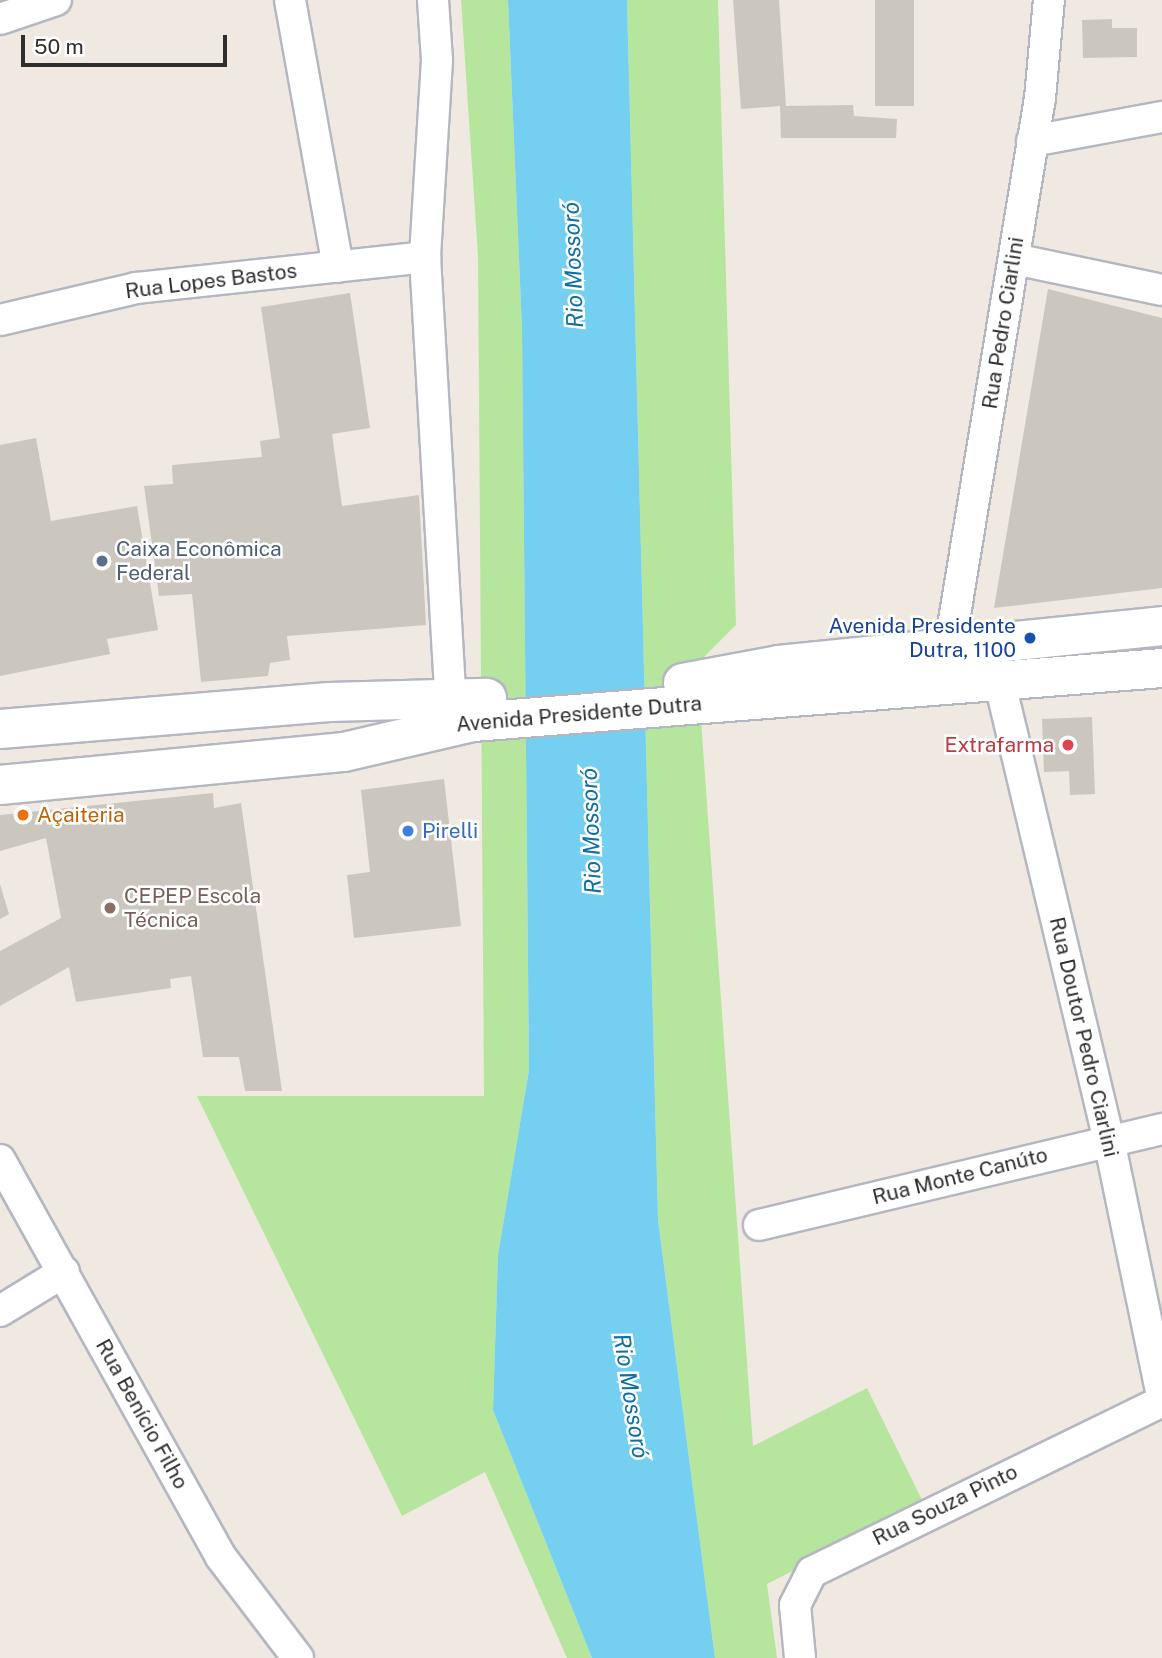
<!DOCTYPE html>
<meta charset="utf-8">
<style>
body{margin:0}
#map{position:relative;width:1162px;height:1658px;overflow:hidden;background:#efe9e1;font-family:"Public Sans",sans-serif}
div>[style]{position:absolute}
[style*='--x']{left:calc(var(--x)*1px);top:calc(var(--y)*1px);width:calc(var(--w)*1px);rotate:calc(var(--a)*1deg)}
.green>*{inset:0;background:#b6e59e}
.water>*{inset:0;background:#75cff0}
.building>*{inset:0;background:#cbc7bf;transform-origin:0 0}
.roads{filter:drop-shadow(2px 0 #b4b7c1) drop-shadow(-2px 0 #b4b7c1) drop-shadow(0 2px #b4b7c1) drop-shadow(0 -2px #b4b7c1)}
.street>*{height:30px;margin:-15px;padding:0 15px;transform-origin:15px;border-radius:15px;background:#fff}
.secondary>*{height:38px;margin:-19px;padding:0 19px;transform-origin:19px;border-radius:19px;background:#fff}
.dots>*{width:19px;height:19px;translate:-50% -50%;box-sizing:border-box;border:4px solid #fff;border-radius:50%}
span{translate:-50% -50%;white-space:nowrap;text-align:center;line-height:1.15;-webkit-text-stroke:5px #fff;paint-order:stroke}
.street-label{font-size:21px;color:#2e2e2e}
.service-label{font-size:21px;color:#4e5e75}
.left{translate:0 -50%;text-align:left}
.transit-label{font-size:21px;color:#164399}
.right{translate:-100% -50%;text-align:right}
.health-label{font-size:21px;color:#be3a42}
.food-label{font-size:21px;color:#c56008}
.shop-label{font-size:21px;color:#366cbe}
.education-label{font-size:21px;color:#785e54}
.water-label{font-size:23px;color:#0d6fa3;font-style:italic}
.scale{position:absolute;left:21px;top:35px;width:206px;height:32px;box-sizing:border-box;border:4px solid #2e2e2e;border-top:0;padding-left:9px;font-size:21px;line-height:24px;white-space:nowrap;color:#2e2e2e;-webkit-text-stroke:5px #fff;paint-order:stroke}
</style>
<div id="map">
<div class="green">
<div style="clip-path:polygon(461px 0,508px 0,522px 329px,529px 1070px,498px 1255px,493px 1410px,592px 1658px,567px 1658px,485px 1472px,402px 1516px,197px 1096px,484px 1096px,478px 256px)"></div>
<div style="clip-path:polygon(627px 0,718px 0,736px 625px,697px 664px,753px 1446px,867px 1388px,924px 1504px,767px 1584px,777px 1658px,715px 1658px,658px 1220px)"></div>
</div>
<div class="water">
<div style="clip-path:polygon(508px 0,627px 0,658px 1220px,715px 1658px,592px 1658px,493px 1410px,498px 1255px,529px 1070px,522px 329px)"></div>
</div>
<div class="building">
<div style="clip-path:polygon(733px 0,779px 0,786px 106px,853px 105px,854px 116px,897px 119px,896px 138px,781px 138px,780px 106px,741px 109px)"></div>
<div style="left:875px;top:0;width:39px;height:106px"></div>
<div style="clip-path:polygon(1112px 19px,1112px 28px,1137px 28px,1137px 57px,1083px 58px,1082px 20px)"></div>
<div style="clip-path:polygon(1048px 289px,1162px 318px,1162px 588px,994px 608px)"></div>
<div style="clip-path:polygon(350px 293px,370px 428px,332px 434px,342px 506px,419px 495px,426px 625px,287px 636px,290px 660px,270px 663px,268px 676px,201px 682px,192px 594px,159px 596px,144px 486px,173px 484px,172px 465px,262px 457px,260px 441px,280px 438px,261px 307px)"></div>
<div style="clip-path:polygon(36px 438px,51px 521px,137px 506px,158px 630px,107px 639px,110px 654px,0 676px,0 445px)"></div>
<div style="clip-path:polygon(1092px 717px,1095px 794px,1070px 795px,1069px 771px,1044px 772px,1042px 719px)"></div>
<div style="clip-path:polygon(444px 779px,461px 926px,354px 938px,347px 875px,370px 872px,361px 790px)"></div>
<div style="clip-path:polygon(213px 793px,214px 808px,241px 803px,282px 1091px,245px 1091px,239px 1057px,203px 1057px,191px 976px,170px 979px,171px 988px,76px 1002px,69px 967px,0 1006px,0 951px,61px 918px,46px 838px,0 851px,0 815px)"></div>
<div style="clip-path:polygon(0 884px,9px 914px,0 919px)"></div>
</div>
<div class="roads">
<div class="street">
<div style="--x:290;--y:0;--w:271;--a:79.8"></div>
<div style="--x:433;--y:0;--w:60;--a:86.2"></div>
<div style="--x:437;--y:60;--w:197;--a:93.5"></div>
<div style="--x:425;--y:257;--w:464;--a:86.7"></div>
<div style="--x:0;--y:19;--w:59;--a:-18.7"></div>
<div style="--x:1032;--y:141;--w:132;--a:-10.5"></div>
<div style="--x:1014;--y:259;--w:151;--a:11.8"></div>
<div style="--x:0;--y:320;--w:140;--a:-13.2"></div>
<div style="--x:136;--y:288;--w:291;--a:-6.1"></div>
<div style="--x:950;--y:645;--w:554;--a:-80.66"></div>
<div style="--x:1040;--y:98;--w:98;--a:-84.8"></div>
<div style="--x:999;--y:679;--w:474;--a:76.6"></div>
<div style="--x:1109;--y:1140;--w:262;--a:78.3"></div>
<div style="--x:0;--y:1160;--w:454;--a:60.9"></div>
<div style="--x:221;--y:1557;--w:127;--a:52.7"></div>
<div style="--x:759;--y:1225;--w:414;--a:-13.4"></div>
<div style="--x:0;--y:1311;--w:75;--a:-31.4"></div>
<div style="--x:800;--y:1658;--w:53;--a:-95.4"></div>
<div style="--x:795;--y:1605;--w:37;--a:-63"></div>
<div style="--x:812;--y:1572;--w:390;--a:-26"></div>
</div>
<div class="secondary">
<div style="--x:683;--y:683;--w:98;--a:-10.6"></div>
<div style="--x:779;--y:665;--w:385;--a:-5.8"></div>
<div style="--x:0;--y:729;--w:330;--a:-4.7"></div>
<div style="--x:329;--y:702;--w:158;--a:-1.5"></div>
<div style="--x:0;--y:785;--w:346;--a:-5.5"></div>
<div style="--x:344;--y:752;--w:132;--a:-13.1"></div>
<div style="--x:473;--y:722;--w:691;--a:-4.48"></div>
</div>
</div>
<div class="dots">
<div style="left:102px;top:561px;background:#5c6f8a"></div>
<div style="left:1030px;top:638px;background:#1a4fb4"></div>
<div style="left:1068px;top:745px;background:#e0444e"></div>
<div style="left:23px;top:815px;background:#e8710a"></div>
<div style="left:408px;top:831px;background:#3f7fe0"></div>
<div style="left:110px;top:908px;background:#8d6e63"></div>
</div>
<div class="street-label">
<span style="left:211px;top:281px;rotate:-7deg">Rua Lopes Bastos</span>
<span style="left:1003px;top:323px;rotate:-81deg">Rua Pedro Ciarlini</span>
<span style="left:579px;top:714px;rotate:-5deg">Avenida Presidente Dutra</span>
<span style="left:1084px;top:1037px;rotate:77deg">Rua Doutor Pedro Ciarlini</span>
<span style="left:960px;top:1176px;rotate:-14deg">Rua Monte Canúto</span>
<span style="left:142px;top:1414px;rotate:61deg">Rua Benício Filho</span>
<span style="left:945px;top:1505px;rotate:-26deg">Rua Souza Pinto</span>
</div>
<div class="service-label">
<span class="left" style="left:116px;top:561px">Caixa Econômica<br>Federal</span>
</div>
<div class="transit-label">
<span class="right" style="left:1016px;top:638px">Avenida Presidente<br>Dutra, 1100</span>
</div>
<div class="health-label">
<span class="right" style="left:1054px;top:745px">Extrafarma</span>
</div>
<div class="food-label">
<span class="left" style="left:37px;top:815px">Açaiteria</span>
</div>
<div class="shop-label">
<span class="left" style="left:422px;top:831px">Pirelli</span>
</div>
<div class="education-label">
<span class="left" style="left:124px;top:908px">CEPEP Escola<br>Técnica</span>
</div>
<div class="water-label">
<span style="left:573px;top:265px;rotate:-92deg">Rio Mossoró</span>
<span style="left:591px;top:831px;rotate:-92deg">Rio Mossoró</span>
<span style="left:631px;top:1396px;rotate:81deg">Rio Mossoró</span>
</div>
<div class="scale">50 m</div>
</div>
